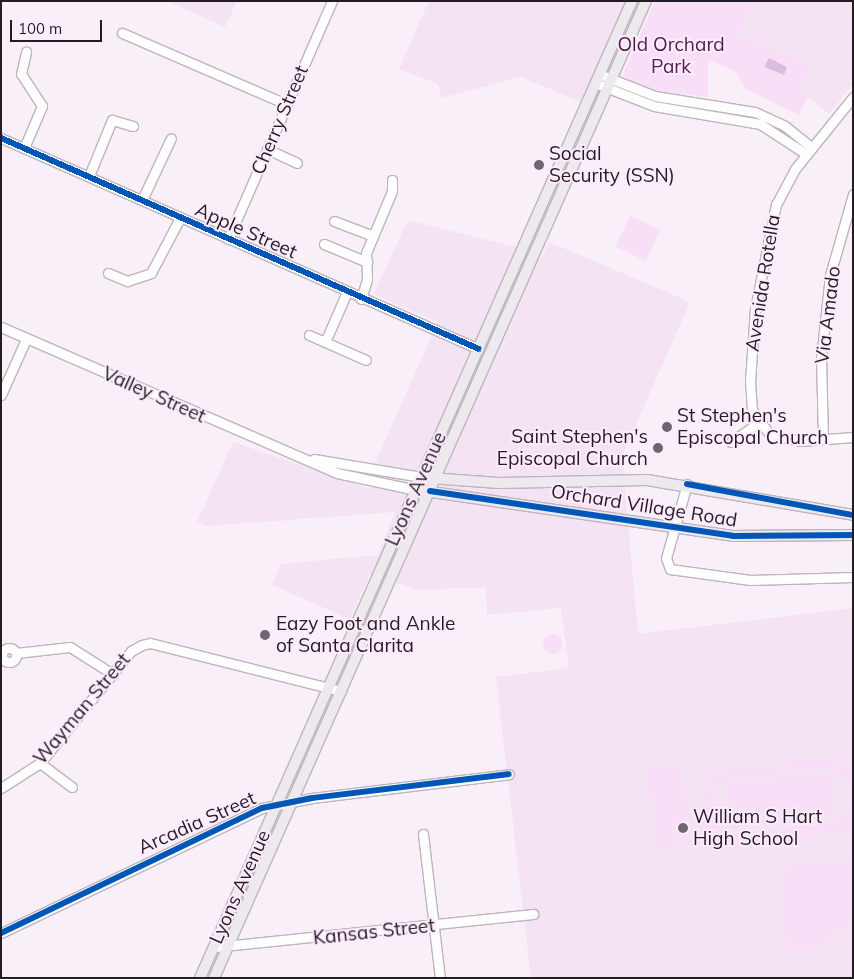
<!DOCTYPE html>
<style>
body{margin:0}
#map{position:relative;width:854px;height:979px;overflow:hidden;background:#f9eff8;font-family:Mulish,sans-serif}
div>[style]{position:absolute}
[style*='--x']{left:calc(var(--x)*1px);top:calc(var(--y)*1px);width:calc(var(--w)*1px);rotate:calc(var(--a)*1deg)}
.built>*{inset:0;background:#f4e3f3}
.green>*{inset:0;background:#f8dff7;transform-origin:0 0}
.round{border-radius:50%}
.water>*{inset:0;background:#ddbddd}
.roads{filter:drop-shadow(1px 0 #bcb5bc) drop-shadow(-1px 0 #bcb5bc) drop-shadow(0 1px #bcb5bc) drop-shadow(0 -1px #bcb5bc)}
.minor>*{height:9px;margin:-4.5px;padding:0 4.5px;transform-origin:4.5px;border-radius:4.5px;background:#fefdfe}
.minor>.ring{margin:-4.5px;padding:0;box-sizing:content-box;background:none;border:9px solid #fefdfe;border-radius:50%}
.major>*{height:10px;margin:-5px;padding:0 5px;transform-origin:5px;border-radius:5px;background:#eee9ee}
.cycleway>*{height:6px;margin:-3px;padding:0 3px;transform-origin:3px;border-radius:3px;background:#0057b8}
.dots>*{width:14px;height:14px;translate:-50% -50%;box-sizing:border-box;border:2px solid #fdebfc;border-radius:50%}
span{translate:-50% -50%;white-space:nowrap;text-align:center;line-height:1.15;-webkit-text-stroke:4px #fdebfc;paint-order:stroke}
.park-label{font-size:19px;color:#4f1d50}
.street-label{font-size:19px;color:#231d23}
.poi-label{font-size:19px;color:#231d23}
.left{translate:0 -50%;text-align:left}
.right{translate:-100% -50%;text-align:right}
.frame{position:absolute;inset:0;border:2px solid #231d23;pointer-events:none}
.scale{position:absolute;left:10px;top:20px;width:92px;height:22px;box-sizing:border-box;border:2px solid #231d23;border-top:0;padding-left:6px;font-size:15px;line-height:18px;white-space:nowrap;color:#231d23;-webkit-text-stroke:4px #fdebfc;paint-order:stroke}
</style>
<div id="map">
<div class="built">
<div style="clip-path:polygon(167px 1px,237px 1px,225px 27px)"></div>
<div style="clip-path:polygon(429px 1px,625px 1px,581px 102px,521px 77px,441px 98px,438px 84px,399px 69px)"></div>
<div style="clip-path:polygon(751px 1px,853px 1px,853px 84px,829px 114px,800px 91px,811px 67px,740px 36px)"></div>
<div style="clip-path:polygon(408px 220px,515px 247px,541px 259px,549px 242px,690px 302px,622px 456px,638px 634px,853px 608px,853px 978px,531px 978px,496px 677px,569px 668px,561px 608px,487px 615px,486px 587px,419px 590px,370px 574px,350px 619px,272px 585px,280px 564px,378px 555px,395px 512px,207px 526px,197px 522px,233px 442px,370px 489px,375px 463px,438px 322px,374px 294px)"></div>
</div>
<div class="green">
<div style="clip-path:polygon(655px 1px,751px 1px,740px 36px,811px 66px,800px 90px,808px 97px,799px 115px,746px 89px,736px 72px,708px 60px,708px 97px,656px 91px,626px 80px,623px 73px)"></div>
<div style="left:630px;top:216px;width:33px;height:34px;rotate:25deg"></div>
<div class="round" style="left:543px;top:634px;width:20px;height:20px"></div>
<div style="clip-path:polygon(825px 759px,852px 769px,853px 786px,843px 773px,828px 768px,731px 779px,713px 789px,709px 815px,722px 831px,735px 834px,833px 823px,853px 805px,853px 830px,712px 846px,711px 839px,716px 838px,703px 825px,698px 806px,712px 778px,729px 770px)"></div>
<div style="left:681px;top:763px;width:81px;height:33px;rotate:84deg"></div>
<div style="left:829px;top:773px;width:44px;height:102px;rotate:84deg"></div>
<div style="clip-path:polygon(853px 859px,853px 911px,847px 925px,818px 946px,788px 950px,779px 868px)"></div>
</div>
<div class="water">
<div style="clip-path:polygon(769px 58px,787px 67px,784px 75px,764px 67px)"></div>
</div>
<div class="roads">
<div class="minor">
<div style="--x:122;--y:33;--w:179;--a:23.4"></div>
<div style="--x:599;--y:74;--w:60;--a:21.4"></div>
<div style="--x:655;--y:96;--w:101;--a:9.1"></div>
<div style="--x:755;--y:112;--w:33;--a:25"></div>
<div style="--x:785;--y:126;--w:33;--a:39"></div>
<div style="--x:595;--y:83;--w:63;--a:21.3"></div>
<div style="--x:654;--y:106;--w:108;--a:9.6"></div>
<div style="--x:760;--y:124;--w:55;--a:33.1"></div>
<div style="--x:853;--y:97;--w:92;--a:128.9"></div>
<div style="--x:795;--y:169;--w:40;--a:118"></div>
<div style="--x:776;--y:204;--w:106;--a:101.4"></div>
<div style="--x:755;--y:308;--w:73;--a:93.9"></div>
<div style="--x:750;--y:381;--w:29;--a:86"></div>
<div style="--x:752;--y:410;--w:31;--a:54"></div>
<div style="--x:770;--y:435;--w:31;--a:11"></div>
<div style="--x:800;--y:441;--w:53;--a:-4.3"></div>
<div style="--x:1;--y:138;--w:522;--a:23.82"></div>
<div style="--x:24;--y:148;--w:46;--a:-66.8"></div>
<div style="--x:42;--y:106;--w:38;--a:-123"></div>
<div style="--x:21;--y:74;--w:23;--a:-77"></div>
<div style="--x:267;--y:149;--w:33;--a:25"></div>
<div style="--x:89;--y:176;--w:61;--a:-67.7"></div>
<div style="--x:112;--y:120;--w:22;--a:16"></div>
<div style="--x:142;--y:200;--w:68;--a:-64.9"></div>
<div style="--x:334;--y:221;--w:42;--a:21"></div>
<div style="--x:228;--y:239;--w:260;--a:-66.4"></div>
<div style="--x:324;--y:244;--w:47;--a:22.7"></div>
<div style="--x:108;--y:273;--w:21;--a:23"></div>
<div style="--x:127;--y:281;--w:25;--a:-18"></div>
<div style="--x:151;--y:273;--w:62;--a:-62.2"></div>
<div style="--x:361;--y:299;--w:21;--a:-73"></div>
<div style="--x:367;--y:279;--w:26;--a:-92"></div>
<div style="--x:366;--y:253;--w:67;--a:-67.2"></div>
<div style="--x:392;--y:191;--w:11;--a:-90"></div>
<div style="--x:1;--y:327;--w:366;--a:23.5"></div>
<div style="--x:337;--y:473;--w:81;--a:12.1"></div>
<div style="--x:309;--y:335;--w:62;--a:23.7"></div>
<div style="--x:325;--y:342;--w:55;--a:-66.3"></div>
<div style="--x:1;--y:395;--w:61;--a:-65.9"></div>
<div style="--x:823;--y:439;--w:81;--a:-91.4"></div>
<div style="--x:821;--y:358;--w:83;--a:-83.8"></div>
<div style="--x:830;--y:275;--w:84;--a:-74.1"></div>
<div style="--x:731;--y:442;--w:33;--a:-35"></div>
<div style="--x:314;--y:459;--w:109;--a:9.5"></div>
<div style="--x:687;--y:484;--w:77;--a:105.8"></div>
<div style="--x:666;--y:558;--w:12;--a:70"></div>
<div style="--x:670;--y:569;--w:81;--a:7.8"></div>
<div style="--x:750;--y:580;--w:103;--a:-1.7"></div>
<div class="ring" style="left:2px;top:648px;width:5px;height:5px"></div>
<div style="--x:16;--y:653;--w:54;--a:-6.3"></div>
<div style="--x:70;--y:647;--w:49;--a:32.4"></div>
<div style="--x:40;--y:763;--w:40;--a:37"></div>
<div style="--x:1;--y:788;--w:46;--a:-32.7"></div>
<div style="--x:40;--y:763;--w:144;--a:-50.9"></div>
<div style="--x:131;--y:651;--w:13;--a:-29"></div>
<div style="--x:142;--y:645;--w:8;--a:-14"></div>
<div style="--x:150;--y:643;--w:197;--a:14.1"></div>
<div style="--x:423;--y:834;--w:145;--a:83.3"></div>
<div style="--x:1;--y:933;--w:289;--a:-25.6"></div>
<div style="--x:262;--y:808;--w:51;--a:-11.3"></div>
<div style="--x:312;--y:798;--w:198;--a:-6.9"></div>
<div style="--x:214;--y:947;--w:321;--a:-5.9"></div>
</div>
<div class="major">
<div style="--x:430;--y:478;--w:69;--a:4.1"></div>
<div style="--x:499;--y:483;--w:148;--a:-1.2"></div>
<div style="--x:647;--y:480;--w:209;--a:9.6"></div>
<div style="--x:425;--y:491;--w:311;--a:8.3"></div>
<div style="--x:733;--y:536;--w:120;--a:-0.5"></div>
<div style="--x:200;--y:978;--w:1068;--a:-66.15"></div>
<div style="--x:214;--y:978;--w:1068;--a:-66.15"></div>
</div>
</div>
<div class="cycleway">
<div style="--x:1;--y:138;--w:522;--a:23.82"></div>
<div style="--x:687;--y:484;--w:169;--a:10.6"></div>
<div style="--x:430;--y:491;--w:306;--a:8.4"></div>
<div style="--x:733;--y:536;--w:120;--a:-0.5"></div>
<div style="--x:1;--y:933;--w:289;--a:-25.6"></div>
<div style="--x:262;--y:808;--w:51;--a:-11.3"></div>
<div style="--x:312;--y:798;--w:198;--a:-6.9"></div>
</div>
<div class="dots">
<div style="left:539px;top:165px;background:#6e666e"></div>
<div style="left:667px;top:427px;background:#6e666e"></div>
<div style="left:658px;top:448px;background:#6e666e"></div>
<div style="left:265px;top:635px;background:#6e666e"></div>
<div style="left:683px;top:828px;background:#6e666e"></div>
</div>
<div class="park-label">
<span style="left:671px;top:56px">Old Orchard<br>Park</span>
</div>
<div class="street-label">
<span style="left:280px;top:120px;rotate:-67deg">Cherry Street</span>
<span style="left:246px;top:231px;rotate:24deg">Apple Street</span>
<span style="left:763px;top:283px;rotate:-81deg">Avenida Rotella</span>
<span style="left:828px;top:315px;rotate:-83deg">Via Amado</span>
<span style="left:154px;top:395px;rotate:24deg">Valley Street</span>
<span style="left:416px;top:489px;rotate:-66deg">Lyons Avenue</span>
<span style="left:644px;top:506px;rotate:9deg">Orchard Village Road</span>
<span style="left:82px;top:709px;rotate:-50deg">Wayman Street</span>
<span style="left:197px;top:823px;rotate:-24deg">Arcadia Street</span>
<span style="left:240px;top:887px;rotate:-66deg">Lyons Avenue</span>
<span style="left:374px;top:932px;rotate:-6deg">Kansas Street</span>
</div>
<div class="poi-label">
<span class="left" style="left:549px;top:165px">Social<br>Security (SSN)</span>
<span class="left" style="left:677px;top:427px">St Stephen's<br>Episcopal Church</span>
<span class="right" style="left:648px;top:448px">Saint Stephen's<br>Episcopal Church</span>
<span class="left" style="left:276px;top:635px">Eazy Foot and Ankle<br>of Santa Clarita</span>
<span class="left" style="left:693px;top:828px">William S Hart<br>High School</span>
</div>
<div class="frame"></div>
<div class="scale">100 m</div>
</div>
